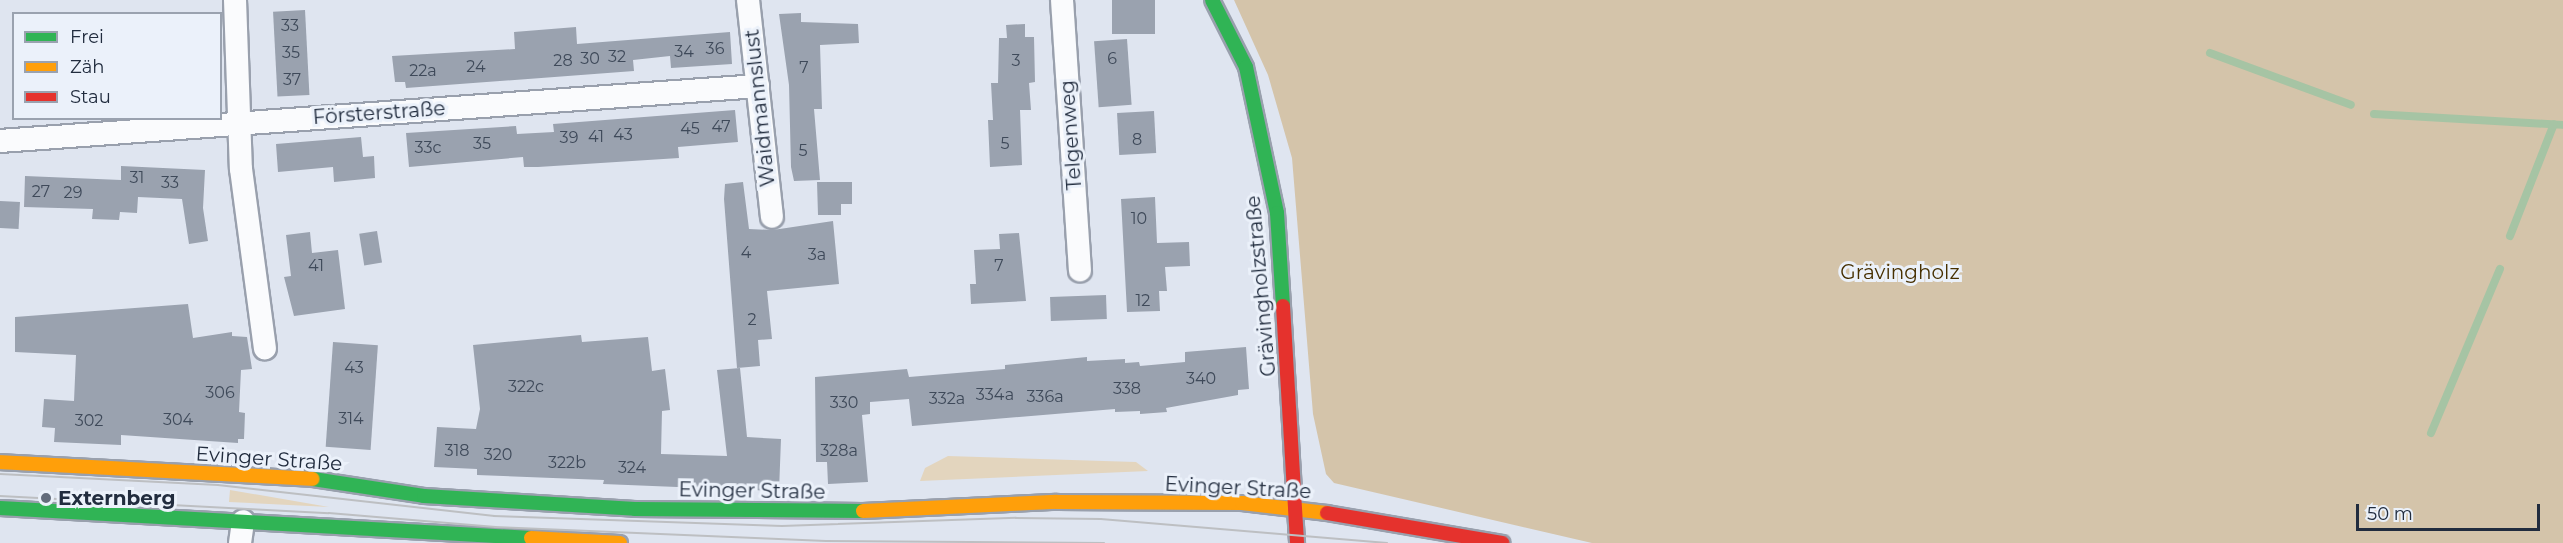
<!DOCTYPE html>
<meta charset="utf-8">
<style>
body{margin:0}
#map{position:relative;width:2563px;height:543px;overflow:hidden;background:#dfe5f0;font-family:Montserrat,sans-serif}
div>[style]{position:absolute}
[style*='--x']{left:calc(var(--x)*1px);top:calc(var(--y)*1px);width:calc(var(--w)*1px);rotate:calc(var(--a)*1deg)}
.green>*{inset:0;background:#e3d5be}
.forest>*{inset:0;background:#d4c4aa}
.stream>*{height:8px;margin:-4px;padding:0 4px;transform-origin:4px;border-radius:4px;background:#a6c4a4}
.building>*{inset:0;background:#9aa2af;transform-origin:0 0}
.roads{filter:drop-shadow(2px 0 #99a0ad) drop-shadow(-2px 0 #99a0ad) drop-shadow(0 2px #99a0ad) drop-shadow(0 -2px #99a0ad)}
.street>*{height:22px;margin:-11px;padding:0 11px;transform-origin:11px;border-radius:11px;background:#fafbfd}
.fast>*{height:14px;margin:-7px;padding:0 7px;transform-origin:7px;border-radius:7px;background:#30b455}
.slow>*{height:14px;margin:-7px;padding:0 7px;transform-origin:7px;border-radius:7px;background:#ff9f0a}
.jam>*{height:14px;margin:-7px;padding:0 7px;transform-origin:7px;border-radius:7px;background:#e5322d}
.tram>*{height:1.5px;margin:-0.75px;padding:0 0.75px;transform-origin:0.75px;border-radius:0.75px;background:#bdbfc2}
.dots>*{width:16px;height:16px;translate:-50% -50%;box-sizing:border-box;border:3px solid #ebf1fa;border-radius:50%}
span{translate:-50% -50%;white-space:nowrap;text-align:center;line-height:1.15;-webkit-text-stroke:6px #ebf1fa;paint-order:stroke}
.number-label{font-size:16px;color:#3f4a5a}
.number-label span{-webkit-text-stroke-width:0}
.street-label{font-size:20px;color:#212c3e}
.park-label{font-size:20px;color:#473000}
.poi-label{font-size:20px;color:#212c3e;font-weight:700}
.left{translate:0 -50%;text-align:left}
.legend{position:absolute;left:12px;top:12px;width:210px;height:108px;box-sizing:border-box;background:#ebf1fa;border:2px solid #9aa2af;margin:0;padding:8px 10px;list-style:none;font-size:18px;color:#212c3e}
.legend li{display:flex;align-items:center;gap:12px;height:30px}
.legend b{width:30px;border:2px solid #9aa2af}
.scale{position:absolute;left:2356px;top:504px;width:184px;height:27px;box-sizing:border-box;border:3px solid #212c3e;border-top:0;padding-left:8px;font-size:18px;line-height:21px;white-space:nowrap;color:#212c3e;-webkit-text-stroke:4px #ebf1fa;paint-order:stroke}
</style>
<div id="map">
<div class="green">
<div style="clip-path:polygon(948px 456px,1136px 462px,1148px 471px,920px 481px,925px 468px)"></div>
<div style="clip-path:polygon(230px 490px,329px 507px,229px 502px)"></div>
</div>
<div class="forest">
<div style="clip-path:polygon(1234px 0,2563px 0,2563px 543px,1592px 543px,1334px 483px,1326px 474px,1313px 414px,1292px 158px,1268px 75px)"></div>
</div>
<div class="stream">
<div style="--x:2210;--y:53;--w:150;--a:20.2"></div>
<div style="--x:2374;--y:114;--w:189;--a:3.3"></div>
<div style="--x:2510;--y:236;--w:120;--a:-68.6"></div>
<div style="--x:2431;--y:433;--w:178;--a:-67.2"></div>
</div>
<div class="building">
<div style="left:1112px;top:0;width:43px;height:34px"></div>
<div style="left:305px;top:10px;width:85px;height:32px;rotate:87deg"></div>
<div style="clip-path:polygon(801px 13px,801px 22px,858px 24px,859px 43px,820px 45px,822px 109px,814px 109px,820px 180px,794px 181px,791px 167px,789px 85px,779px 14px)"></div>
<div style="clip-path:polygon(1025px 24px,1025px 37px,1034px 37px,1035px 82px,1029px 83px,1031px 110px,1020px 110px,1022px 165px,990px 167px,988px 120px,993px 120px,991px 83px,998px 83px,999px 38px,1007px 38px,1006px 25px)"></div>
<div style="clip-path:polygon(576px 27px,577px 44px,730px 32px,732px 64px,671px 68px,670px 56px,633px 60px,634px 71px,406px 88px,405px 82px,395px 82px,392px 56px,515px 49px,514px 32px)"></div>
<div style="left:1127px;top:39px;width:66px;height:33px;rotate:86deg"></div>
<div style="clip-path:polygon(735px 110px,738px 142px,678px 147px,679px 158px,538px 167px,524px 167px,523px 157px,409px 167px,406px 133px,516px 126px,517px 134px,554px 132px,553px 124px)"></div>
<div style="left:1154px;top:111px;width:42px;height:37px;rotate:87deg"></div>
<div style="clip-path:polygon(361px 137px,363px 157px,374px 156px,375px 178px,334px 182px,333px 167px,278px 172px,276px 144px)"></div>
<div style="clip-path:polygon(121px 166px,205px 170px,203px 208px,208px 241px,189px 244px,182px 199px,138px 197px,137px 213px,120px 212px,119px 220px,92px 219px,93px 209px,24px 207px,25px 176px,121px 180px)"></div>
<div style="clip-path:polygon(743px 182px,749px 229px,773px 230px,833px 221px,839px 284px,767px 291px,772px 339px,758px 340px,760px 366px,737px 368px,724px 199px,725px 184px)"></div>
<div style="clip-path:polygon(817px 182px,852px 182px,852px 204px,841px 204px,841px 215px,818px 215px)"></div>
<div style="clip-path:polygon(1155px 197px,1157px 243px,1189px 242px,1190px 266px,1165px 267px,1167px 291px,1159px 291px,1160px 311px,1127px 312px,1121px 199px)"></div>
<div style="left:0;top:201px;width:20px;height:27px;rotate:3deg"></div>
<div style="left:377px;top:231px;width:32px;height:18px;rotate:81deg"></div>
<div style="clip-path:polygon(310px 232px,312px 253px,338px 250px,345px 309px,294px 316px,284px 277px,291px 276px,286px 235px)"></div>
<div style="clip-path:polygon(1019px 233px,1026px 301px,971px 304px,970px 284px,976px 284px,974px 250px,1000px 249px,999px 234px)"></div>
<div style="left:1106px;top:295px;width:24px;height:56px;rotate:88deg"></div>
<div style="clip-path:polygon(188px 304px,193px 338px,232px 332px,232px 336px,247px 337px,252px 369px,241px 370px,239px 412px,245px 413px,244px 439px,238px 439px,238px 443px,121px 435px,121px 445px,54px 442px,55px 428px,42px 427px,44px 399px,74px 401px,76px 355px,15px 352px,15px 317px)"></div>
<div style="clip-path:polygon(581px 335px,582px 342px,648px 337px,652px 371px,665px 369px,670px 410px,662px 411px,661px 454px,727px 456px,717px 370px,740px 368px,747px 437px,781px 439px,779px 491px,603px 484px,604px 480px,477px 475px,477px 469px,434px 467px,437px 427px,476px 429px,480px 409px,473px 345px)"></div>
<div style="left:333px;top:342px;width:45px;height:105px;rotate:4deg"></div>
<div style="clip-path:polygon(1246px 347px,1249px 389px,1238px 390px,1238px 395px,1166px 408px,1167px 412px,1140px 414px,1140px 411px,1115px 412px,1115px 409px,912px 426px,909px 399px,870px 402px,870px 414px,862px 415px,868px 482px,828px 484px,827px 462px,816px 462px,815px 377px,907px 369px,909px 377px,1005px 369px,1005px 365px,1087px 357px,1087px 361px,1125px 359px,1125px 363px,1139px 362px,1140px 366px,1185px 362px,1185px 352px)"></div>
</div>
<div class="roads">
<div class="street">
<div style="--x:235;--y:0;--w:169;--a:88"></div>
<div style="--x:241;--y:169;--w:181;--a:82.4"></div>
<div style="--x:748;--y:0;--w:218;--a:83.7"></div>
<div style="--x:1062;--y:0;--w:271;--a:86.2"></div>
<div style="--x:0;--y:141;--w:760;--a:-4.15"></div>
<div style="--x:240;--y:543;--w:22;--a:-82"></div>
</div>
<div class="fast">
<div style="--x:1212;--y:0;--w:75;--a:63.1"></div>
<div style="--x:1246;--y:67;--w:149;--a:78"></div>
<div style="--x:1277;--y:213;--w:93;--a:86.3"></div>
<div style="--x:313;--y:479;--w:112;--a:8.7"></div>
<div style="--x:424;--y:496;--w:211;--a:3.5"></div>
<div style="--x:635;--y:509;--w:228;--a:0.5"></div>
<div style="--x:0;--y:508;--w:532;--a:3.23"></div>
</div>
<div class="slow">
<div style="--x:0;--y:462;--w:313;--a:3.1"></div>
<div style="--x:863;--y:511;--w:194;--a:-2.7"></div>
<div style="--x:1057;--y:502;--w:185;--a:0.3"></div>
<div style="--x:1242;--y:503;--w:86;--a:6.7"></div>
<div style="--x:531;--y:538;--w:89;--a:3.2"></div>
</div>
<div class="jam">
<div style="--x:1283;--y:306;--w:237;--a:86.6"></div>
<div style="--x:1327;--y:513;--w:178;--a:9.7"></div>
</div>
</div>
<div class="tram">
<div style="--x:0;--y:474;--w:218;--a:2.9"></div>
<div style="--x:218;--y:485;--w:278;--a:6.4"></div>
<div style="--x:494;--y:516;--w:288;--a:2"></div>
<div style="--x:782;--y:526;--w:234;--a:-2"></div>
<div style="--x:1016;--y:518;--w:85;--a:0.7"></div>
<div style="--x:1101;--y:519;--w:287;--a:4.8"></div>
<div style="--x:0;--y:496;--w:329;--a:3"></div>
<div style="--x:329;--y:513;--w:167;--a:4.8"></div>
<div style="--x:495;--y:527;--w:331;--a:2.4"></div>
<div style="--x:826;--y:541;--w:278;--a:0.4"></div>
</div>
<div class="dots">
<div style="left:46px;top:498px;background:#646d7c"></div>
</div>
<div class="number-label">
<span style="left:290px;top:26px">33</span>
<span style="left:715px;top:49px">36</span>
<span style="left:684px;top:52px">34</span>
<span style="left:291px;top:53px">35</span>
<span style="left:617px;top:57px">32</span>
<span style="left:590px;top:59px">30</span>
<span style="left:1112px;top:59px">6</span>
<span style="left:563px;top:61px">28</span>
<span style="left:1016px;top:61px">3</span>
<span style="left:476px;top:67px">24</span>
<span style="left:804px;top:68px">7</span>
<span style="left:423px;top:71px">22a</span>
<span style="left:292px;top:80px">37</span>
<span style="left:721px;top:127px">47</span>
<span style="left:690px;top:129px">45</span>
<span style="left:623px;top:135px">43</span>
<span style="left:596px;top:137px">41</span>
<span style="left:569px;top:138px">39</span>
<span style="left:1137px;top:140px">8</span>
<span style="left:482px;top:144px">35</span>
<span style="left:1005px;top:144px">5</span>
<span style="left:428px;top:148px">33c</span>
<span style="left:803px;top:151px">5</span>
<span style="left:137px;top:178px">31</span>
<span style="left:170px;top:183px">33</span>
<span style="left:41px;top:192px">27</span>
<span style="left:73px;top:193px">29</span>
<span style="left:1139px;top:219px">10</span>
<span style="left:746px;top:253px">4</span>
<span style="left:817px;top:255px">3a</span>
<span style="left:316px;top:266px">41</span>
<span style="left:999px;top:266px">7</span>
<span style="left:1143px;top:301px">12</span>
<span style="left:752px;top:320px">2</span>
<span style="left:354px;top:368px">43</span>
<span style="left:1201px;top:379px">340</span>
<span style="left:526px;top:387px">322c</span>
<span style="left:1127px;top:389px">338</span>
<span style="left:220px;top:393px">306</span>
<span style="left:995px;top:395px">334a</span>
<span style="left:1045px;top:397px">336a</span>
<span style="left:947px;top:399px">332a</span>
<span style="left:844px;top:403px">330</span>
<span style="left:351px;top:419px">314</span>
<span style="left:178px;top:420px">304</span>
<span style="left:89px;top:421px">302</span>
<span style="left:457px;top:451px">318</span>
<span style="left:839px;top:451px">328a</span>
<span style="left:498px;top:455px">320</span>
<span style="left:567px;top:463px">322b</span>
<span style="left:632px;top:468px">324</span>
</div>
<div class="street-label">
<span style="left:760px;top:108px;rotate:-96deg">Waidmannslust</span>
<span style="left:379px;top:113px;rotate:-4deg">Försterstraße</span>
<span style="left:1071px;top:135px;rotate:-94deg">Telgenweg</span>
<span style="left:1261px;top:286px;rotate:-95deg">Grävingholzstraße</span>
<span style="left:269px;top:459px;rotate:4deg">Evinger Straße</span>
<span style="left:1238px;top:488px;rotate:3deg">Evinger Straße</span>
<span style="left:752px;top:491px;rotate:1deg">Evinger Straße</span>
</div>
<div class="park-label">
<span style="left:1900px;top:272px">Grävingholz</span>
</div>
<div class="poi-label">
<span class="left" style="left:58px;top:498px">Externberg</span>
</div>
<ul class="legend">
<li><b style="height:8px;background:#30b455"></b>Frei</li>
<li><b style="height:8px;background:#ff9f0a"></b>Zäh</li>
<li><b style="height:8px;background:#e5322d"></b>Stau</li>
</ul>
<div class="scale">50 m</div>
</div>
